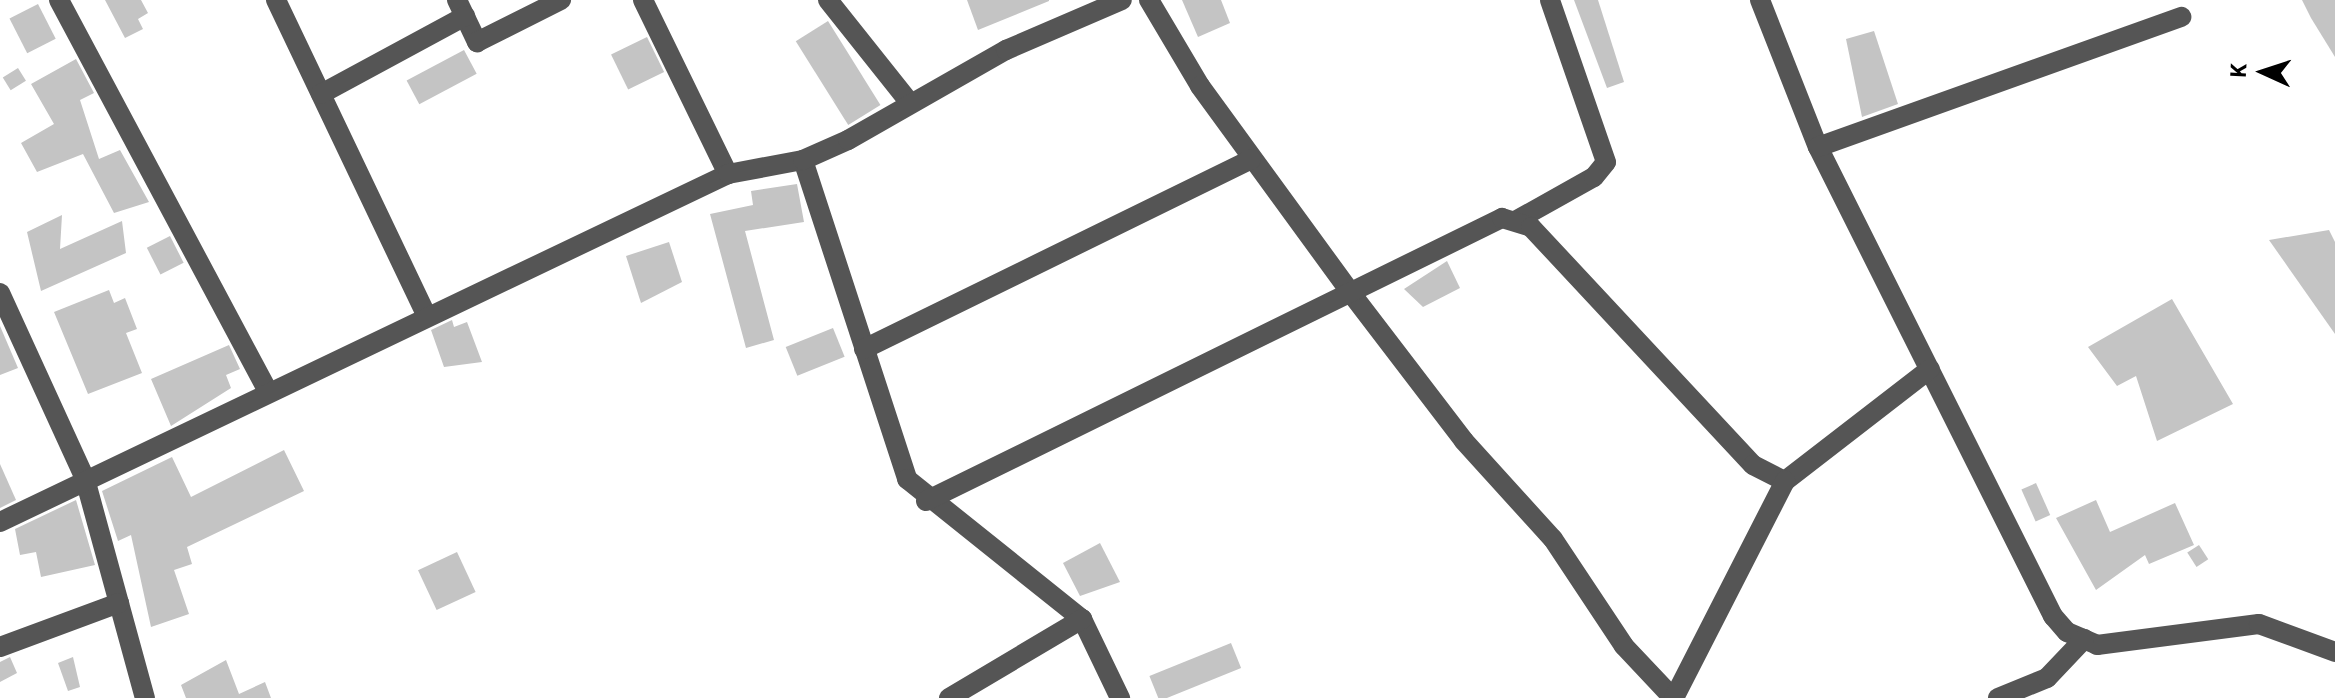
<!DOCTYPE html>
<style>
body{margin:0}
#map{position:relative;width:2335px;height:698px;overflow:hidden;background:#fff;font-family:Roboto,sans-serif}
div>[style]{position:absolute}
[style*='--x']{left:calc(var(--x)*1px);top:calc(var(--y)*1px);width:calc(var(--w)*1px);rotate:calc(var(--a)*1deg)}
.building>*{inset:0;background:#c4c4c4;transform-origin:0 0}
.minor>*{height:20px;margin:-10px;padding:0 10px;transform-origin:10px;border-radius:10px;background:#555}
span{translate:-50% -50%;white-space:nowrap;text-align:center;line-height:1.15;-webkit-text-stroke:8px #fff;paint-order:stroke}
.north{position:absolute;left:2223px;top:32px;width:80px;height:80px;-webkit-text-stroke:6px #fff;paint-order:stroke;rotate:273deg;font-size:22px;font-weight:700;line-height:32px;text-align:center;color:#000}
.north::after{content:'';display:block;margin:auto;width:28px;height:36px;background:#000;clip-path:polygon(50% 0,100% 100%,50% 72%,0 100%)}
</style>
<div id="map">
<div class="building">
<div style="clip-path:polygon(105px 0,141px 0,148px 13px,138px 19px,143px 29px,125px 38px)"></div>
<div style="clip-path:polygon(967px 0,1049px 0,1049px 1px,978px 30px)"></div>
<div style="clip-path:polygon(1182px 0,1221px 0,1230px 23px,1198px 37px)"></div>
<div style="clip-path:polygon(1574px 0,1598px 0,1624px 82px,1607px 88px)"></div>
<div style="clip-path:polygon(2302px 0,2335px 0,2335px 57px,2311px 18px)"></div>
<div style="left:38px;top:4px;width:39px;height:32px;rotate:63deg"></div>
<div style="left:828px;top:21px;width:99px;height:38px;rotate:58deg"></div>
<div style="clip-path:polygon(1874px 31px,1898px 104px,1862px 117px,1846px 39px)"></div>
<div style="left:647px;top:37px;width:39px;height:40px;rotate:64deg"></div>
<div style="left:464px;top:50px;width:27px;height:65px;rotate:62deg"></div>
<div style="clip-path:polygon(76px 59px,94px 93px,80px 100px,99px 159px,120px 150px,149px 202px,114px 213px,83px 154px,37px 172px,21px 143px,54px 124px,31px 84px)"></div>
<div style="left:18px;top:68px;width:15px;height:18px;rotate:58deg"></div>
<div style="clip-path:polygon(797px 184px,804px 222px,745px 231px,774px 340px,746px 348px,710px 214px,753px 205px,751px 191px)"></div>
<div style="clip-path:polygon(62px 215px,60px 249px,122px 221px,126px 253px,41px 291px,27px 232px)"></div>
<div style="clip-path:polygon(2329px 230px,2335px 242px,2335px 334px,2269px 240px)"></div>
<div style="left:170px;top:236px;width:30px;height:26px;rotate:63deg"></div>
<div style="clip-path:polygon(669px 242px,682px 282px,641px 303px,626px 256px)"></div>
<div style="clip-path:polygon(1447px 261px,1460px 288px,1423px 307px,1404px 289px)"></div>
<div style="clip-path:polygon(109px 290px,114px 303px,125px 298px,137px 329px,126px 333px,142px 373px,88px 394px,54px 312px)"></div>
<div style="clip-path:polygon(2172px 299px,2233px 404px,2157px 441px,2136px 376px,2117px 386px,2088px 347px)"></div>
<div style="clip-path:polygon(452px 320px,454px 327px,467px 322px,482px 362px,444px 367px,431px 330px)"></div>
<div style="clip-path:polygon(0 326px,18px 368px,0 375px)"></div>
<div style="left:833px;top:328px;width:31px;height:51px;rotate:68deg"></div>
<div style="clip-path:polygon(229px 345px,240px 369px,226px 375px,231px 388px,171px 426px,151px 379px)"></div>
<div style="clip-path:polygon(284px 450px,304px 491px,187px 547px,192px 564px,174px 570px,189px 614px,151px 627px,131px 535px,118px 541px,102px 491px,172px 457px,191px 497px)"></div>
<div style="clip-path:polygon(0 464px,16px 500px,0 508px)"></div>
<div style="left:2036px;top:483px;width:35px;height:16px;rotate:66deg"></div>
<div style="clip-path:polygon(76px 500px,95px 565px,41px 577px,36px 552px,20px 555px,15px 529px)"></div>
<div style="clip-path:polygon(2096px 500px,2110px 532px,2175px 503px,2194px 545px,2149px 564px,2145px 555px,2096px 590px,2056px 518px)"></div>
<div style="clip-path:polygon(1100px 543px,1120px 582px,1080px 596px,1063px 563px)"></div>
<div style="left:2199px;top:545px;width:17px;height:14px;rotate:57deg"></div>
<div style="left:457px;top:552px;width:44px;height:43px;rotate:65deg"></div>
<div style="left:1231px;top:643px;width:27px;height:88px;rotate:68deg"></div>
<div style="clip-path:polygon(10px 657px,17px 673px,0 682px,0 662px)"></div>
<div style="clip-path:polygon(73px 657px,80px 687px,68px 691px,58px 663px)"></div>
<div style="clip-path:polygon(226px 660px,239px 694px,265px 682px,271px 698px,186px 698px,181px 685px)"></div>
</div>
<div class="minor">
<div style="--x:59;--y:0;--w:443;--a:61.9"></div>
<div style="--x:276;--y:0;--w:349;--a:64.5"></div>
<div style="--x:457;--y:0;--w:47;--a:64.5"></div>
<div style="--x:477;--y:42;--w:94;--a:-26.6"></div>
<div style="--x:643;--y:0;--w:194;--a:64"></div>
<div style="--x:828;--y:0;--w:132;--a:51.5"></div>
<div style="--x:1149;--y:0;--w:100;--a:59.3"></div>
<div style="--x:1200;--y:86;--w:261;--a:53.9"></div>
<div style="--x:1354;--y:297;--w:181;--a:52.6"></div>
<div style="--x:1464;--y:441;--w:132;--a:47.8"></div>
<div style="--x:1553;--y:539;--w:128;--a:56.4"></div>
<div style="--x:1624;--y:646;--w:71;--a:46.7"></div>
<div style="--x:1760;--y:0;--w:158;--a:68.5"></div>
<div style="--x:1818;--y:147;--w:525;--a:63.39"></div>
<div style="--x:2053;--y:616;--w:21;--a:49"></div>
<div style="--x:2067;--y:632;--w:33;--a:23"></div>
<div style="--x:2097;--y:645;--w:163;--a:-7.4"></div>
<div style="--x:2259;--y:624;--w:81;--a:20.2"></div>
<div style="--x:321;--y:94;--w:164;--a:-28.4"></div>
<div style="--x:1818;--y:147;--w:386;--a:-19.7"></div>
<div style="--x:803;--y:160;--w:336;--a:71.9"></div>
<div style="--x:907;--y:479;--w:224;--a:38.7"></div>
<div style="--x:1082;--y:619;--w:88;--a:64.3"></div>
<div style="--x:1517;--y:220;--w:88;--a:-29.2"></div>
<div style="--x:1594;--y:177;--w:19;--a:-51"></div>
<div style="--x:1606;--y:162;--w:171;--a:-109.1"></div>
<div style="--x:0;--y:293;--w:205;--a:65.4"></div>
<div style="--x:85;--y:479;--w:227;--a:74.7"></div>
<div style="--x:864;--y:349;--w:431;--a:-26.1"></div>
<div style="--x:926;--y:501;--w:642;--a:-26.17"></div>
<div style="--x:1502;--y:218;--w:30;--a:17"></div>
<div style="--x:1531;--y:227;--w:325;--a:47"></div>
<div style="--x:1753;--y:465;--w:36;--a:27"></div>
<div style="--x:1785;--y:481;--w:183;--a:-37.7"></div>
<div style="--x:0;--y:522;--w:807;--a:-25.55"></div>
<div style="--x:728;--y:174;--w:76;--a:-10.6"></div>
<div style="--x:803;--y:160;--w:49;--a:-24"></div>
<div style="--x:848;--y:140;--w:182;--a:-29.7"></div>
<div style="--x:1006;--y:50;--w:126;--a:-23.3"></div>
<div style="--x:0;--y:647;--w:127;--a:-20.3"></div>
<div style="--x:949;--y:698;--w:155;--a:-30.7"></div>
<div style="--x:1674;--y:698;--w:244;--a:-62.9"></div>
<div style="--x:1998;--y:698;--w:53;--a:-22.2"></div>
<div style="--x:2047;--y:678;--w:54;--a:-46.5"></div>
</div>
<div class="north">K</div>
</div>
